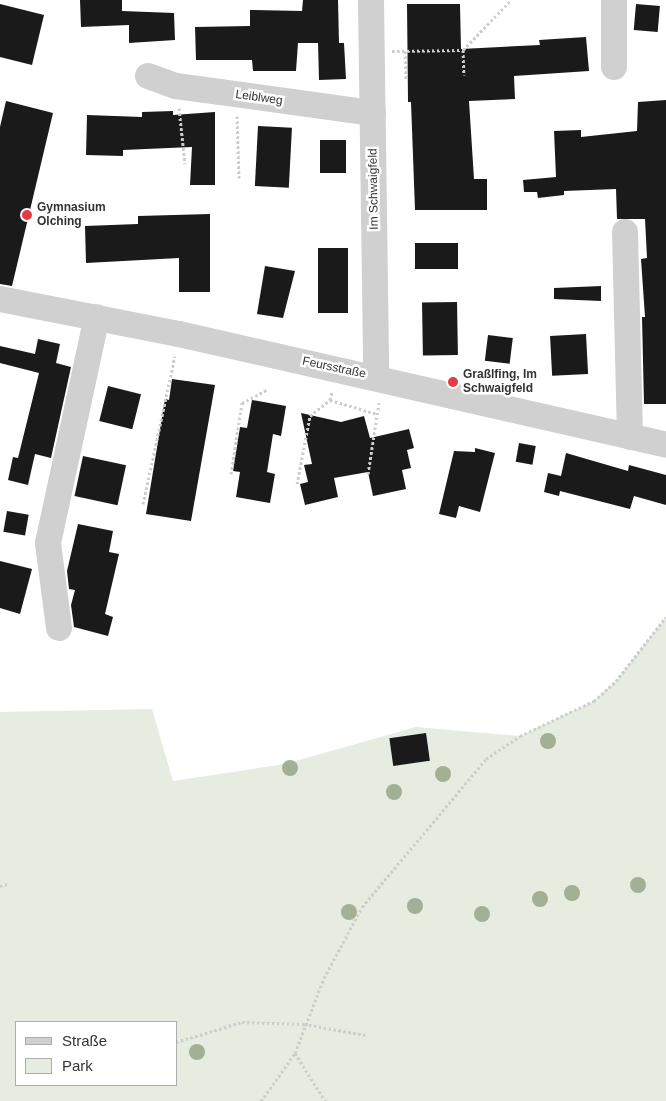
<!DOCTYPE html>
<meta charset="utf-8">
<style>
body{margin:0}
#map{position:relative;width:666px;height:1101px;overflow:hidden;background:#fff;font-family:Arial,sans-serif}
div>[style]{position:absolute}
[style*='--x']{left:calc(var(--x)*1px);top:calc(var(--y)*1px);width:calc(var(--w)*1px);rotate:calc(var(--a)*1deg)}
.green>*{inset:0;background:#e6ecdf}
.building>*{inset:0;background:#1a1a1a;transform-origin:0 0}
.path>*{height:3px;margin-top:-1.5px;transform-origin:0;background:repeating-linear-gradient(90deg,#cdcdcd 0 2.5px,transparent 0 5px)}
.minor>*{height:26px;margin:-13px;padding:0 13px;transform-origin:13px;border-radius:13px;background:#d0d0d0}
.trees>*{width:16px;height:16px;margin:-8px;border-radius:50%;background:#a2b095}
.dots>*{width:14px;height:14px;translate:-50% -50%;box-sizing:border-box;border:2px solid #fff;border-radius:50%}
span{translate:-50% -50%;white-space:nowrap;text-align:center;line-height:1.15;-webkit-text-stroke:5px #fff;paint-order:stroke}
.street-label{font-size:12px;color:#333}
.poi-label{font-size:12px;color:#333;font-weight:700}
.left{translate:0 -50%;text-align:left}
.legend{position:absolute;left:15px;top:1021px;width:162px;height:65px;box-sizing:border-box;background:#fff;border:1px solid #adadad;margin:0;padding:6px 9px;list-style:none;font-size:15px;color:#333}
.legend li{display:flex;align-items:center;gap:10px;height:25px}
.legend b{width:25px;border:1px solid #adadad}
</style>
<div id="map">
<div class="green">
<div style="clip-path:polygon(evenodd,666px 617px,666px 1101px,0 1101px,0 712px,152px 709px,173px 781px,285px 764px,416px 727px,520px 736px,594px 701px,616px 681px,666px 617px,16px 1022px,176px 1022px,176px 1085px,16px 1085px,16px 1022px)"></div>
</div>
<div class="building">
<div style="clip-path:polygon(80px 0,122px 0,122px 11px,174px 13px,175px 40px,129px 43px,129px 25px,81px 27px)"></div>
<div style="clip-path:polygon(303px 0,338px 0,339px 43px,344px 43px,346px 79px,319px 80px,318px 43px,298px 43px,296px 71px,253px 71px,252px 60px,196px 60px,195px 27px,250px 26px,250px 10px,302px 11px)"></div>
<div style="clip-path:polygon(0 4px,44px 15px,32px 65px,0 57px)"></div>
<div style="clip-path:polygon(407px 4px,460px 4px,461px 49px,540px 45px,539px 40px,586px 37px,589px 71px,514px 76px,515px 99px,469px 101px,474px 179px,487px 179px,487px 210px,415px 210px,411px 102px,408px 102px)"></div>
<div style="left:636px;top:4px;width:24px;height:26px;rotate:5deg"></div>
<div style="clip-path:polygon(666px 100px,666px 404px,644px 404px,642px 317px,645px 317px,641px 259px,647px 258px,645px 219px,617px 219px,616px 189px,564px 191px,564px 195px,538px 198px,537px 192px,524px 192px,523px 180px,556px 177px,554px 131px,581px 130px,581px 137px,637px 131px,638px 102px)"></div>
<div style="clip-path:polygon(6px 101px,53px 113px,12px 286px,0 284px,0 127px)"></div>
<div style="clip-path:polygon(173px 111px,173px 115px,215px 112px,215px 185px,190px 185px,192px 147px,123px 150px,123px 156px,86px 155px,87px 115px,142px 117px,142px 112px)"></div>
<div style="left:258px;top:126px;width:34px;height:60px;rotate:3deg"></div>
<div style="left:320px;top:140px;width:26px;height:33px"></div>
<div style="clip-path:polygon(210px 214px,210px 292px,179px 292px,179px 258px,86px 263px,85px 226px,138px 224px,138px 216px)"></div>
<div style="left:415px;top:243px;width:43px;height:26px"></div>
<div style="left:318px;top:248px;width:30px;height:65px"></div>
<div style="clip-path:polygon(265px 266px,295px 271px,283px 318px,257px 314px)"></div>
<div style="clip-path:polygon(601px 286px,601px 301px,554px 299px,554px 288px)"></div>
<div style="left:457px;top:302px;width:53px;height:35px;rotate:89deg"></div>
<div style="left:586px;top:334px;width:40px;height:36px;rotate:87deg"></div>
<div style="left:488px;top:335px;width:25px;height:26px;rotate:7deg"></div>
<div style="clip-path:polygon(38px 339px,60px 344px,56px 363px,71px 367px,51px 458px,35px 454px,28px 485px,8px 480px,13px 457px,18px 458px,39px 373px,0 363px,0 346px,35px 354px)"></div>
<div style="clip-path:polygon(172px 379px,215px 385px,191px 521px,146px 514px,165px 399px,169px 400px)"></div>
<div style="left:108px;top:386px;width:34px;height:36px;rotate:14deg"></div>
<div style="clip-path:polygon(252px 400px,286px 406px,281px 436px,273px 434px,267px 472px,275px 474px,270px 503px,236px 497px,240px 472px,233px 471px,240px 427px,247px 428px)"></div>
<div style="clip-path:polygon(301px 413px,341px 422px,364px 416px,370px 438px,409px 429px,414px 448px,407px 450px,411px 468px,402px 470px,406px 489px,373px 496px,368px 472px,334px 478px,338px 497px,305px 505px,300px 484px,308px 482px,304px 465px,312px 464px)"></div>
<div style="left:519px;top:443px;width:17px;height:19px;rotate:10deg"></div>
<div style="clip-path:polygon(475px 448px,495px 453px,480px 512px,459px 506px,456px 518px,439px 514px,454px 451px,475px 452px)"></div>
<div style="clip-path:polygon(566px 453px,628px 471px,629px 465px,666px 475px,666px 505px,634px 496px,630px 509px,560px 491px,559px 496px,544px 492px,548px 473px,561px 476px)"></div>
<div style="left:83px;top:456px;width:44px;height:41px;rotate:12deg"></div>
<div style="left:7px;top:511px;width:22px;height:21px;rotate:10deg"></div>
<div style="clip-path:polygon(78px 524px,113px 531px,109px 552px,119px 554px,105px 614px,113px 617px,108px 636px,74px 627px,71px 605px,75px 590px,69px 589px,67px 571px)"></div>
<div style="clip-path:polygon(0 561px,32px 569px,20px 614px,0 608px)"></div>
<div style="left:426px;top:733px;width:28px;height:37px;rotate:82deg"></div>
</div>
<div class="path">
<div style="--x:463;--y:50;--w:68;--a:-46.2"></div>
<div style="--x:392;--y:51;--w:71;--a:-0.8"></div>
<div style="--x:463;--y:50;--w:25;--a:88"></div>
<div style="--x:405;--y:51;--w:29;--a:88"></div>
<div style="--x:179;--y:108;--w:56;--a:83.9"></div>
<div style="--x:237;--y:116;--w:62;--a:88.2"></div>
<div style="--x:330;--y:400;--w:49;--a:16.6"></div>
<div style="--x:231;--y:474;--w:72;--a:-81.2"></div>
<div style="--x:242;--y:403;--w:30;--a:-28"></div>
<div style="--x:368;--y:474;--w:72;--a:-81.2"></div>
<div style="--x:297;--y:484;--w:69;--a:-79.2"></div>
<div style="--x:310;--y:416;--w:26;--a:-39"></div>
<div style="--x:330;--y:400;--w:9;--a:-77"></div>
<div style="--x:143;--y:504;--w:151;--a:-77.8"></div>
<div style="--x:0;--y:886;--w:8;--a:-14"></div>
<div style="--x:176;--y:1042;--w:69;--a:-16.9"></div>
<div style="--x:242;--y:1022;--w:62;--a:1.8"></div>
<div style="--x:304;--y:1024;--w:62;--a:10.2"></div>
<div style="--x:295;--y:1053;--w:57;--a:58"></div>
<div style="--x:261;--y:1101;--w:59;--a:-54.7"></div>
<div style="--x:295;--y:1053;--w:80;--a:-68.9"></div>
<div style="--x:324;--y:978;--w:81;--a:-61.8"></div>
<div style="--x:362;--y:907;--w:193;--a:-50"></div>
<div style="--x:486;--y:759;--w:41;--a:-34.1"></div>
<div style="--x:520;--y:736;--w:82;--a:-25.3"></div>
<div style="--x:594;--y:701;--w:30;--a:-42"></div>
<div style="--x:616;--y:681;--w:81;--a:-52"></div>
</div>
<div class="minor">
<div style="--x:371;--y:0;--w:377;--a:89.2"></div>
<div style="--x:614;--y:0;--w:67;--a:90"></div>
<div style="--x:148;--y:76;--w:30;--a:20"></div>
<div style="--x:176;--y:86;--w:199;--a:7.8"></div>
<div style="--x:625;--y:232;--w:205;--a:88.6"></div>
<div style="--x:0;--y:299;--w:182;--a:11.1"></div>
<div style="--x:179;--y:334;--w:499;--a:12.8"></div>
<div style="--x:59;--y:628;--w:86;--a:-97.4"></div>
<div style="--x:48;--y:543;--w:231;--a:-77.8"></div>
</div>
<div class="trees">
<div style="left:548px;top:741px"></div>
<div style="left:290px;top:768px"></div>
<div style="left:443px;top:774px"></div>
<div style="left:394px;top:792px"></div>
<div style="left:638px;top:885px"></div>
<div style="left:572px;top:893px"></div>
<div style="left:540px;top:899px"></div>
<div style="left:415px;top:906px"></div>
<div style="left:349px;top:912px"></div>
<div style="left:482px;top:914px"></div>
<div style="left:197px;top:1052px"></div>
</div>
<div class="dots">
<div style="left:27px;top:215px;background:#e63946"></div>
<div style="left:453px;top:382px;background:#e63946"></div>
</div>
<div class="street-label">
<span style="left:259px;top:98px;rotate:8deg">Leiblweg</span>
<span style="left:374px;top:189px;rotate:-91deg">Im Schwaigfeld</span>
<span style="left:334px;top:368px;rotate:12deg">Feursstraße</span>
</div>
<div class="poi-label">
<span class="left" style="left:37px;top:215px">Gymnasium<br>Olching</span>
<span class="left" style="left:463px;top:382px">Graßlfing, Im<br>Schwaigfeld</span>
</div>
<ul class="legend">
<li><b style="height:6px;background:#d0d0d0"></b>Straße</li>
<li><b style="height:14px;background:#e6ecdf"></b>Park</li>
</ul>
</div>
